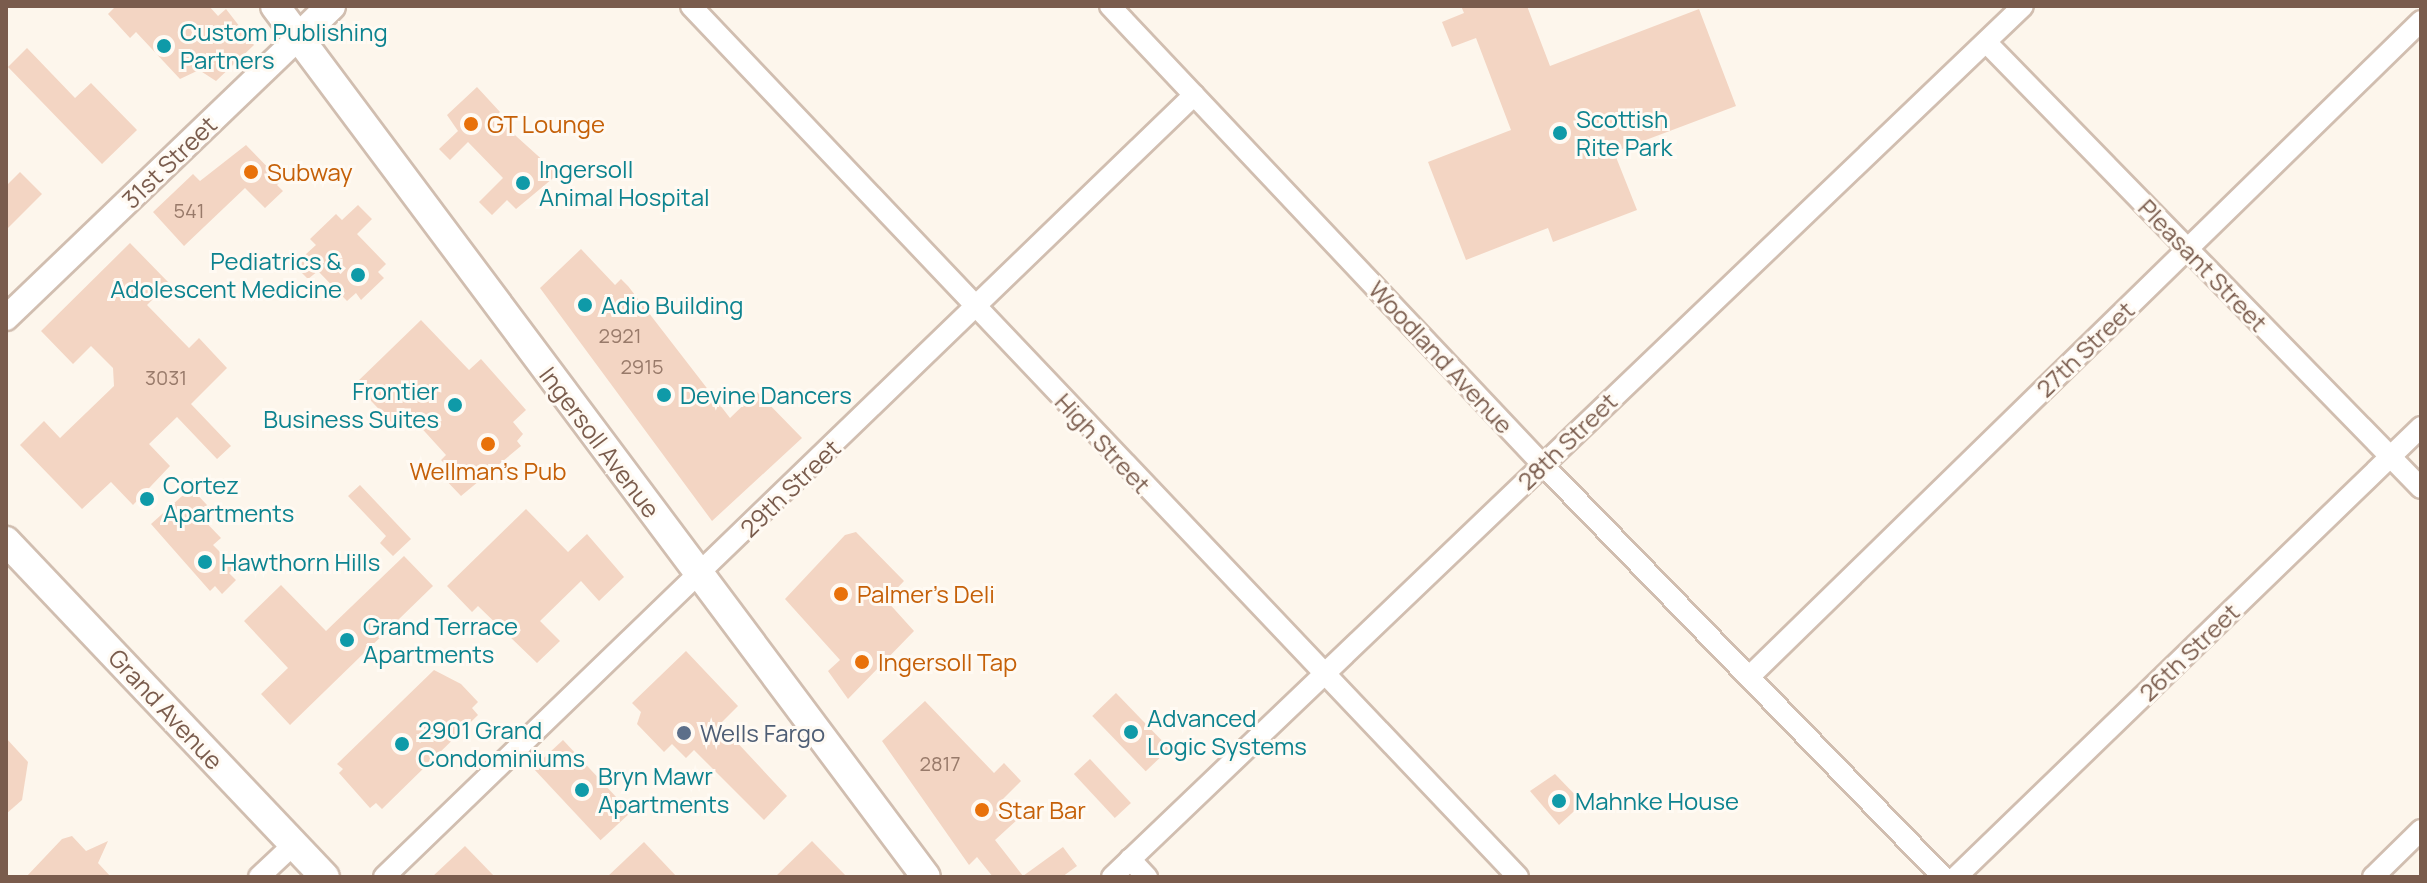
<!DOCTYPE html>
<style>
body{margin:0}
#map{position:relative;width:2427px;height:883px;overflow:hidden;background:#fdf6ec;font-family:Manrope,sans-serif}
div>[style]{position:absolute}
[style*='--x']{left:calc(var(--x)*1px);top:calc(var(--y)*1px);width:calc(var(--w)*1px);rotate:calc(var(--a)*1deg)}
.building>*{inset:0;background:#f3d5c3;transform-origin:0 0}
.roads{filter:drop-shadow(2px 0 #d1beb0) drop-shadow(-2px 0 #d1beb0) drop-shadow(0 2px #d1beb0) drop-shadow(0 -2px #d1beb0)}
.minor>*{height:20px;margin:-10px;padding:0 10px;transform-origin:10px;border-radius:10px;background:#fff}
.tertiary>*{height:24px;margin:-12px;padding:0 12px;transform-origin:12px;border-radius:12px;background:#fff}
.secondary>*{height:28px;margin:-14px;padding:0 14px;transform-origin:14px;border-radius:14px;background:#fff}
.dots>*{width:22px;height:22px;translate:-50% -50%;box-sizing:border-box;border:4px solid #fffaf3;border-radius:50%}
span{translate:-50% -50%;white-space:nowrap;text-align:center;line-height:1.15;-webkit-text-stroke:6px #fffaf3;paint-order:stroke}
.number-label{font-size:20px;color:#987a6a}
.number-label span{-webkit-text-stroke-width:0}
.culture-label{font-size:24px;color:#0d838f}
.left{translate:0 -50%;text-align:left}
.right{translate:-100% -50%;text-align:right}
.food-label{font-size:24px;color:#c56008}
.street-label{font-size:24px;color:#7a5c4d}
.service-label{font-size:24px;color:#4e5e75}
.frame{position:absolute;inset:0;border:8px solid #7a5c4d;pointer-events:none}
</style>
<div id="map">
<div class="building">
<div style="clip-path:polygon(116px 6px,209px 6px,218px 16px,226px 9px,254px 45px,216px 81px,199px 70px,180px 79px,136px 32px,130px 38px,108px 14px)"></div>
<div style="clip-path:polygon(1461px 6px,1527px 6px,1550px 66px,1699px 9px,1736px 106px,1614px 152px,1637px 210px,1553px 242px,1548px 228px,1466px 260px,1428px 162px,1511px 130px,1476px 38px,1452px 47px,1442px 22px,1464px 13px)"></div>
<div style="clip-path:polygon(27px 48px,75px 98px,91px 83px,137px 130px,102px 164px,8px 67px)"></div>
<div style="clip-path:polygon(477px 87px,500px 112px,495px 117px,558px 174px,516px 209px,507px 200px,492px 215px,479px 202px,503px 178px,468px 142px,450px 160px,439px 149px,458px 131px,447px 115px)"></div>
<div style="clip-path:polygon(246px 145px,281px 181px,277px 185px,283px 191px,265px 208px,245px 188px,184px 246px,153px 212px,193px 174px,200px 181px)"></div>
<div style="clip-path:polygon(20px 172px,42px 194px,6px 230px,6px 186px)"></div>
<div style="clip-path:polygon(358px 205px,372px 219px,357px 234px,386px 264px,378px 272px,384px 278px,361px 300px,356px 293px,347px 301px,318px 271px,308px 279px,294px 265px,316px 245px,310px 239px,336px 214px,342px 220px)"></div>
<div style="clip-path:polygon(130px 243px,169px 283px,147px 305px,189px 348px,199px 338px,227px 368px,191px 404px,231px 446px,217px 459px,177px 417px,149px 444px,170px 466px,133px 505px,111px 482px,82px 509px,20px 445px,44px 421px,60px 438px,114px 386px,113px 368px,91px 346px,73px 364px,41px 331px)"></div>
<div style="clip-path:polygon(581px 249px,615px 285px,621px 279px,628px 286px,730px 418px,757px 392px,802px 438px,712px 521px,540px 288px)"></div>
<div style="clip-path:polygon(421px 320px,469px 370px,481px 359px,526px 410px,513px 422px,523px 434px,517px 441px,521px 446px,461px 496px,442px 476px,450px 469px,441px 460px,446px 455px,406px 411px,393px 424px,355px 384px)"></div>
<div style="clip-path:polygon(360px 485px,411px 539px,393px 556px,380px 543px,386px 536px,348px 496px)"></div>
<div style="clip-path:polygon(191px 488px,207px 505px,198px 514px,221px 538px,213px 545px,235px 567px,229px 573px,236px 580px,222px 594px,215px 586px,210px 591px,151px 524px)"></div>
<div style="clip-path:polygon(526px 509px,568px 552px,587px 534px,624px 577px,599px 601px,581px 581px,540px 621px,560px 641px,537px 663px,478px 606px,472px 612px,447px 586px)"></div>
<div style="clip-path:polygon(856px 532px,904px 581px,886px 600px,914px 631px,848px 699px,828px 671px,840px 660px,785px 599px,845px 535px)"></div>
<div style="clip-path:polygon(404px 556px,433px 586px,290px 725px,261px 694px,288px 668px,244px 621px,281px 585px,326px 631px)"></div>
<div style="clip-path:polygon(686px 651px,738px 706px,720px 724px,787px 796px,764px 820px,694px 750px,686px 758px,672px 744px,664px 752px,637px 724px,641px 712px,632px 703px)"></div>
<div style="clip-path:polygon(434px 670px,461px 684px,478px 702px,472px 708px,478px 715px,382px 809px,376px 803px,370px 808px,339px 773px,343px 769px,337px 764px)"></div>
<div style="left:1116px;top:693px;width:77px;height:33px;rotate:46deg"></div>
<div style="clip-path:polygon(925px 701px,994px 773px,1004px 763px,1021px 781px,1001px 801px,1018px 819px,995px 840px,1023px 876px,1063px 847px,1077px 866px,1062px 877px,993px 877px,977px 857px,969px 865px,882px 741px)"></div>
<div style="clip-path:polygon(6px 738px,28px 762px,22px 800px,6px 814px)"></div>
<div style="left:563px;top:740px;width:99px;height:41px;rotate:47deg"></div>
<div style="left:1090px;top:759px;width:60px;height:22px;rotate:47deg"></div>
<div style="clip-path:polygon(1555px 774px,1583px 803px,1559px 825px,1530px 791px)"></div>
<div style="clip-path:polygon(72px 836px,86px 851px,108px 841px,98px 863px,111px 877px,26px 877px,62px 839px)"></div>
<div style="clip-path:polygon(812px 841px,847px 877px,775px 877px)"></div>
<div style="clip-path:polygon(644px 842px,677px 877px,607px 877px)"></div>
<div style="clip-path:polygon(465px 846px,495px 877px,432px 877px)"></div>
</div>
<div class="roads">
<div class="minor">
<div style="--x:691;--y:6;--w:1201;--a:46.48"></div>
<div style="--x:1110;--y:6;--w:631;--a:46.67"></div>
<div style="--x:1543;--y:465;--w:574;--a:45.85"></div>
<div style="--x:1986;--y:42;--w:623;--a:45.72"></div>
<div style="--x:1749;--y:677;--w:939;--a:-44.31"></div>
<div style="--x:1130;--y:859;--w:25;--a:47"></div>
<div style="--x:259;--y:877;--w:48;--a:-43.3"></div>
<div style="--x:384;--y:877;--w:1126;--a:-43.99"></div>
<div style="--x:1112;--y:877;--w:1260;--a:-43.71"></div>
<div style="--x:1956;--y:877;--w:647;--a:-44.06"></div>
<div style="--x:2373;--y:877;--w:67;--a:-44.4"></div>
</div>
<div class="tertiary">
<div style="--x:6;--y:318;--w:405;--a:-43.8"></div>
</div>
<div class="secondary">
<div style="--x:275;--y:6;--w:1087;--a:53.22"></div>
<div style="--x:298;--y:38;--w:46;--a:-44.1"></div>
<div style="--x:6;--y:541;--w:463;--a:46.5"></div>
</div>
</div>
<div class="dots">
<div style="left:164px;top:46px;background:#0f9aa8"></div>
<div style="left:471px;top:124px;background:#e8710a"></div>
<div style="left:1560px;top:133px;background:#0f9aa8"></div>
<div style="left:251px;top:172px;background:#e8710a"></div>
<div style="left:523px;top:183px;background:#0f9aa8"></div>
<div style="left:358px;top:275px;background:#0f9aa8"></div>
<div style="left:585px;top:305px;background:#0f9aa8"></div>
<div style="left:664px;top:395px;background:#0f9aa8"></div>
<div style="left:455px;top:405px;background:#0f9aa8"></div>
<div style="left:488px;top:444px;background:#e8710a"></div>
<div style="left:147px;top:499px;background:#0f9aa8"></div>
<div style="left:205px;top:562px;background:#0f9aa8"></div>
<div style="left:841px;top:594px;background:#e8710a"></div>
<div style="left:347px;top:640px;background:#0f9aa8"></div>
<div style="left:862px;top:662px;background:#e8710a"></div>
<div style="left:1131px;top:732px;background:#0f9aa8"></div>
<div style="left:684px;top:733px;background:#5c6f8a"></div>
<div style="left:402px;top:744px;background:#0f9aa8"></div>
<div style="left:582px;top:790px;background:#0f9aa8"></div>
<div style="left:1559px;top:801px;background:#0f9aa8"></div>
<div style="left:982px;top:810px;background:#e8710a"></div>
</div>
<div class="number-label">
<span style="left:189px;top:210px">541</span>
<span style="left:620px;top:335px">2921</span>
<span style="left:642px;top:366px">2915</span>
<span style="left:166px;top:377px">3031</span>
<span style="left:940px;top:763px">2817</span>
</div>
<div class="culture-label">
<span class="left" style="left:180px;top:46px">Custom Publishing<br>Partners</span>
<span class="left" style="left:1576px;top:133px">Scottish<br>Rite Park</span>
<span class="left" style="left:539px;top:183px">Ingersoll<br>Animal Hospital</span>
<span class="right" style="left:342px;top:275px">Pediatrics &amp;<br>Adolescent Medicine</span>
<span class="left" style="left:601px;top:305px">Adio Building</span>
<span class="right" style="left:439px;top:405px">Frontier<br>Business Suites</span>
<span class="left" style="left:680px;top:395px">Devine Dancers</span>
<span class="left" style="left:163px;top:499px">Cortez<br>Apartments</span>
<span class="left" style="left:221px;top:562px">Hawthorn Hills</span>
<span class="left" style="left:363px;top:640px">Grand Terrace<br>Apartments</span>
<span class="left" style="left:1147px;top:732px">Advanced<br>Logic Systems</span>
<span class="left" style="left:418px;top:744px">2901 Grand<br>Condominiums</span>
<span class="left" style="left:598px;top:790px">Bryn Mawr<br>Apartments</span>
<span class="left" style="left:1575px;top:801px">Mahnke House</span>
</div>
<div class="food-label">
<span class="left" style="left:487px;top:124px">GT Lounge</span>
<span class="left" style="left:267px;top:172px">Subway</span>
<span style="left:488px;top:471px">Wellman's Pub</span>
<span class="left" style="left:857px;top:594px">Palmer's Deli</span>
<span class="left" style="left:878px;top:662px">Ingersoll Tap</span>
<span class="left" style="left:998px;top:810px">Star Bar</span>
</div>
<div class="street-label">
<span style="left:169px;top:162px;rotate:-44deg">31st Street</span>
<span style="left:2203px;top:265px;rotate:46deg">Pleasant Street</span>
<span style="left:2085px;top:349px;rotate:-44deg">27th Street</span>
<span style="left:1441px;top:357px;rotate:47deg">Woodland Avenue</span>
<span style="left:1567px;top:441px;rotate:-44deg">28th Street</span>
<span style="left:600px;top:442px;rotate:53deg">Ingersoll Avenue</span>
<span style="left:1103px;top:443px;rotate:47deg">High Street</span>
<span style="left:790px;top:488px;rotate:-44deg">29th Street</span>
<span style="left:2189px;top:652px;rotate:-44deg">26th Street</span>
<span style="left:166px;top:709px;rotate:47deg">Grand Avenue</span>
</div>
<div class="service-label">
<span class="left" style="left:700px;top:733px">Wells Fargo</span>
</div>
<div class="frame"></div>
</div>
